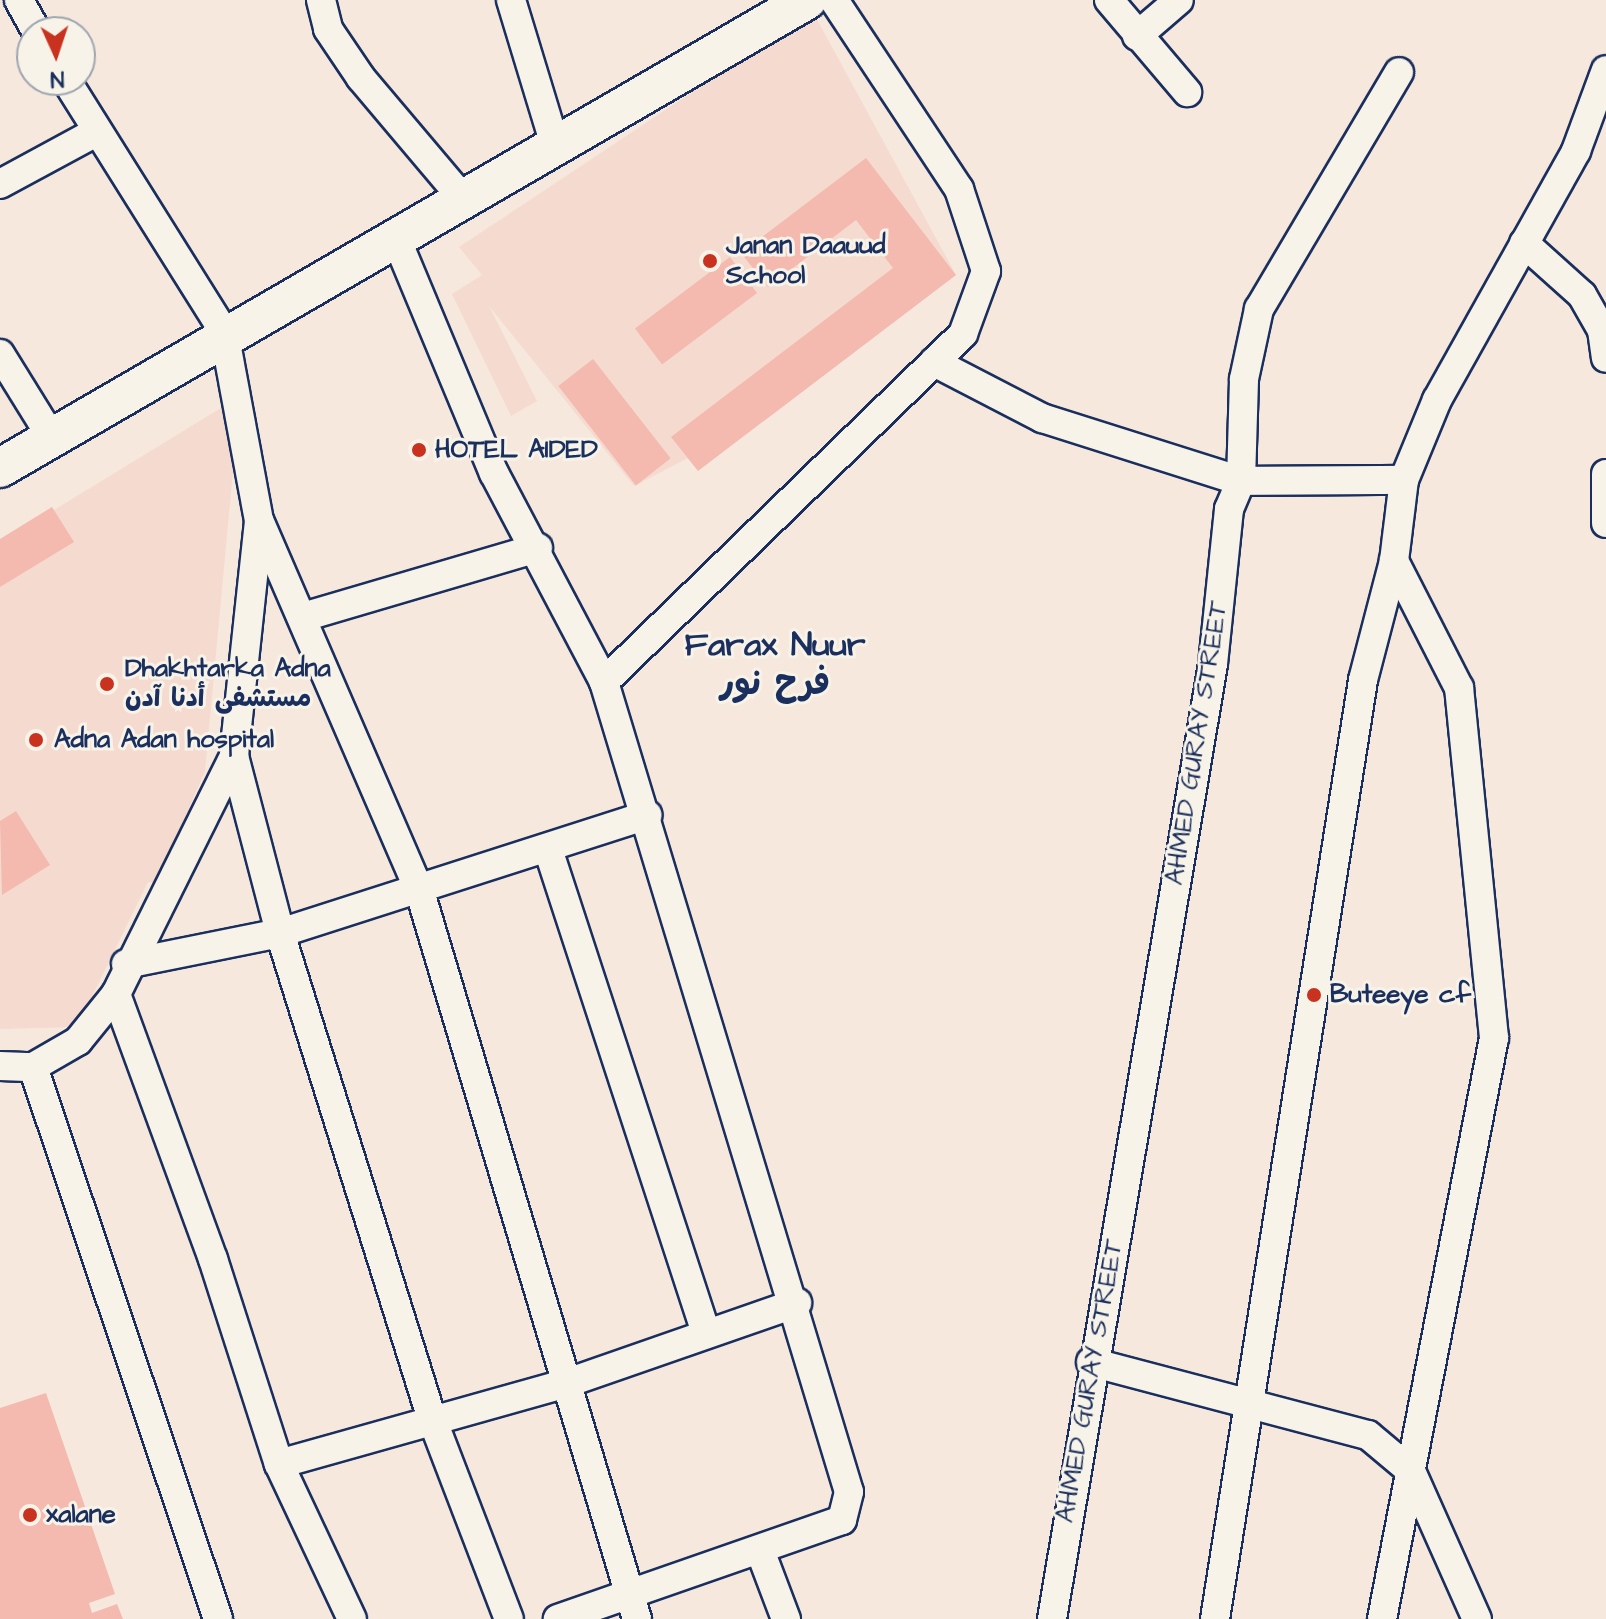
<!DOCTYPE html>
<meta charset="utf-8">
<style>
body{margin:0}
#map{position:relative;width:1606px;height:1619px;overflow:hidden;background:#f6e8dd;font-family:"Architects Daughter","Playpen Sans Arabic",sans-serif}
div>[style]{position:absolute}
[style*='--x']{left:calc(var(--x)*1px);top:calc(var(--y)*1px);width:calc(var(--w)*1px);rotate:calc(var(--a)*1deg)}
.built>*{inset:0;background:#f5dacf}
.building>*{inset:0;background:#f4baaf;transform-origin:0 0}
.roads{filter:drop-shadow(2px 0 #1b2f5e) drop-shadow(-2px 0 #1b2f5e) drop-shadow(0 2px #1b2f5e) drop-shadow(0 -2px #1b2f5e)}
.minor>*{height:28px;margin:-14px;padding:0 14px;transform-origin:14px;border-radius:14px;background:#f7f3e8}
.secondary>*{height:38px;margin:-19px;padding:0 19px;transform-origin:19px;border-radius:19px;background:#f7f3e8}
.dots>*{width:22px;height:22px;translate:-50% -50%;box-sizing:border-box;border:4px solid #f7f3e8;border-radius:50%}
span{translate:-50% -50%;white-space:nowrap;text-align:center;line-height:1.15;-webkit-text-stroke:6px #f7f3e8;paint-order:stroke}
.poi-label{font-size:26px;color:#1b2f5e;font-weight:700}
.left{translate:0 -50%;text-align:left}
.street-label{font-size:26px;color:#1b2f5e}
.district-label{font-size:34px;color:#1b2f5e;font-weight:700}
.north{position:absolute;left:16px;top:16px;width:80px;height:80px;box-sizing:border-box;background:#f7f3e8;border:2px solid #9fa5b1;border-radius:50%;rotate:177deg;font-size:22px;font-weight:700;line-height:32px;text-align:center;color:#1b2f5e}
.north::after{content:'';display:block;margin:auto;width:28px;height:36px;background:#c8321e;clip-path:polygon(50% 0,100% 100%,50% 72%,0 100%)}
</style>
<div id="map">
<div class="built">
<div style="clip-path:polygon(813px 12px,956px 275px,773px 414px,634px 486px,489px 306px,537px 401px,511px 416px,452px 294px,482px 275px,459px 247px)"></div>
<div style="clip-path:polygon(221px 408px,236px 439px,205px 771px,156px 883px,148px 882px,77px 1027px,0 1029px,0 543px)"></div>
</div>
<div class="building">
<div style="clip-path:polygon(866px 158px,956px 275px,698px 471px,671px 437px,893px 268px,856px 220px,768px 287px,741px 253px)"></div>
<div style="left:730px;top:257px;width:45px;height:119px;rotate:53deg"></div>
<div style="left:593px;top:359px;width:126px;height:44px;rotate:52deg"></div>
<div style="clip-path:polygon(52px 507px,74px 542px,0 587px,0 539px)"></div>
<div style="clip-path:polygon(16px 811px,50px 865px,2px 895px,0 821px)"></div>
<div style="clip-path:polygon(46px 1393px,115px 1594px,89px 1603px,92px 1613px,117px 1604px,123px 1619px,0 1619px,0 1408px)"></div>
</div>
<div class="roads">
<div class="minor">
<div style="--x:19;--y:0;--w:37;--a:61"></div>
<div style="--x:321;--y:0;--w:30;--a:76"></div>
<div style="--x:328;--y:29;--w:59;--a:56"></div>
<div style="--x:361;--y:78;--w:160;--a:49.8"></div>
<div style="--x:511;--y:0;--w:152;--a:73.1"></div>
<div style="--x:1109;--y:0;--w:121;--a:49.7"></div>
<div style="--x:1137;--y:36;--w:55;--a:-40.6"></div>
<div style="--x:66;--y:80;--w:297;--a:57.9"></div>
<div style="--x:224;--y:332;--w:191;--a:79.5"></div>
<div style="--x:259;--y:520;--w:405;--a:66.6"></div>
<div style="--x:420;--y:892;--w:759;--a:73.38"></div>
<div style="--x:0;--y:184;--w:109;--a:-28.4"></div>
<div style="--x:396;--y:238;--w:255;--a:67.4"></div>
<div style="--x:494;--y:473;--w:236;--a:62.2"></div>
<div style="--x:604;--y:682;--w:846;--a:73.17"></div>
<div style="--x:849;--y:1492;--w:29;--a:104"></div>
<div style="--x:842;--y:1520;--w:301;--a:160.8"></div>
<div style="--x:1524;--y:243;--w:78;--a:41.9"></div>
<div style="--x:1582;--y:295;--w:40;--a:60.3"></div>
<div style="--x:1602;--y:330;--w:28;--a:82"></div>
<div style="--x:0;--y:354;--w:99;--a:58.2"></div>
<div style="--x:934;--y:362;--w:122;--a:27.4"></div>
<div style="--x:1042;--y:418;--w:209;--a:17.6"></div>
<div style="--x:1241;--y:481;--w:102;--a:-88.3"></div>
<div style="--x:1244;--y:379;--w:72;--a:-77.9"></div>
<div style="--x:1259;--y:309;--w:275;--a:-59.4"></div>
<div style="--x:1606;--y:474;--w:49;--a:90"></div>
<div style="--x:259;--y:521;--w:236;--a:96.1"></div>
<div style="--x:234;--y:756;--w:183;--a:75.4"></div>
<div style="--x:280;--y:933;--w:506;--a:72.64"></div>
<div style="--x:431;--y:1416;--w:217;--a:69"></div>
<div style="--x:303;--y:617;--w:245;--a:-16.4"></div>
<div style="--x:604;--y:682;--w:500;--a:-44.1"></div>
<div style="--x:963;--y:334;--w:67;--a:-69.9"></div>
<div style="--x:986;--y:271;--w:86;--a:-108.2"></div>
<div style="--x:959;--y:189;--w:227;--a:-123.5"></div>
<div style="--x:548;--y:849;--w:509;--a:71.92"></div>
<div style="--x:126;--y:964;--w:157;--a:-11.4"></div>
<div style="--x:280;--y:933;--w:386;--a:-17.8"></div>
<div style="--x:116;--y:994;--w:282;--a:69.9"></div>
<div style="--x:213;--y:1259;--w:215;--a:72.2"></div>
<div style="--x:279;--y:1464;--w:171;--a:64.8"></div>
<div style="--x:0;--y:1066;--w:33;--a:2"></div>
<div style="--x:33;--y:1067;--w:52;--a:-30"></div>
<div style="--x:78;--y:1041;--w:60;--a:-51"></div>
<div style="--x:116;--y:994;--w:266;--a:-63.6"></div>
<div style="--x:33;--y:1067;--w:582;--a:71.47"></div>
<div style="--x:1091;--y:1362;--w:286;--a:14.8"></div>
<div style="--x:1368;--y:1435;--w:56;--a:39.9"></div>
<div style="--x:1411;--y:1471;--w:162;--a:66"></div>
<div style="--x:279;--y:1464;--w:296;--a:-15.7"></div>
<div style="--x:564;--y:1384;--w:247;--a:-19.2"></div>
<div style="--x:761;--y:1553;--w:71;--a:69.3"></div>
<div style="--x:1052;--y:1619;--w:968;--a:-80.43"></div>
<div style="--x:1213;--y:664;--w:156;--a:-84.1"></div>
<div style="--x:1229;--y:509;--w:30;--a:-67"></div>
<div style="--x:1241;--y:481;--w:163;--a:-0.4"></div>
<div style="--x:1404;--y:480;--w:87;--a:-67.6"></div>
<div style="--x:1437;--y:400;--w:285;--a:-60.8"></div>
<div style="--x:1576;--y:151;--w:86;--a:-69.7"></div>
<div style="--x:1215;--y:1619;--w:951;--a:-81.04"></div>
<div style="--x:1363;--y:680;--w:123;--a:-75.4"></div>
<div style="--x:1394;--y:561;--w:82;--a:-83"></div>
<div style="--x:1382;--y:1619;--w:592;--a:-79.09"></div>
<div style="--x:1494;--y:1038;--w:352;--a:-95.7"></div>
<div style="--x:1459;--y:688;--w:143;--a:-117.1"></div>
</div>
<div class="secondary">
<div style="--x:0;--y:468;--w:933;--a:-30.11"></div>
</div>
</div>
<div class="dots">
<div style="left:710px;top:261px;background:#c8321e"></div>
<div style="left:419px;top:450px;background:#c8321e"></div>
<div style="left:107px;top:684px;background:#c8321e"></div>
<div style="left:36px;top:740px;background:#c8321e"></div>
<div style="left:1314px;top:995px;background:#c8321e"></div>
<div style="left:30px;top:1515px;background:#c8321e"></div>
</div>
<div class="poi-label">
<span class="left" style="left:726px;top:261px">Janan Daauud<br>School</span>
<span class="left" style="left:435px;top:450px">HOTEL AIDED</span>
<span class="left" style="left:125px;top:684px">Dhakhtarka Adna<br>مستشفى أدنا آدن</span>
<span class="left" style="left:54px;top:740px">Adna Adan hospital</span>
<span class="left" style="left:1330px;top:995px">Buteeye cf</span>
<span class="left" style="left:46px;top:1515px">xalane</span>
</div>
<div class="street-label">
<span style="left:1197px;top:743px;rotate:-81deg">AHMED GURAY STREET</span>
<span style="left:1090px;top:1381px;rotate:-80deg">AHMED GURAY STREET</span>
</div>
<div class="district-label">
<span style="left:775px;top:665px">Farax Nuur<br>فرح نور</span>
</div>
<div class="north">N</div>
</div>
